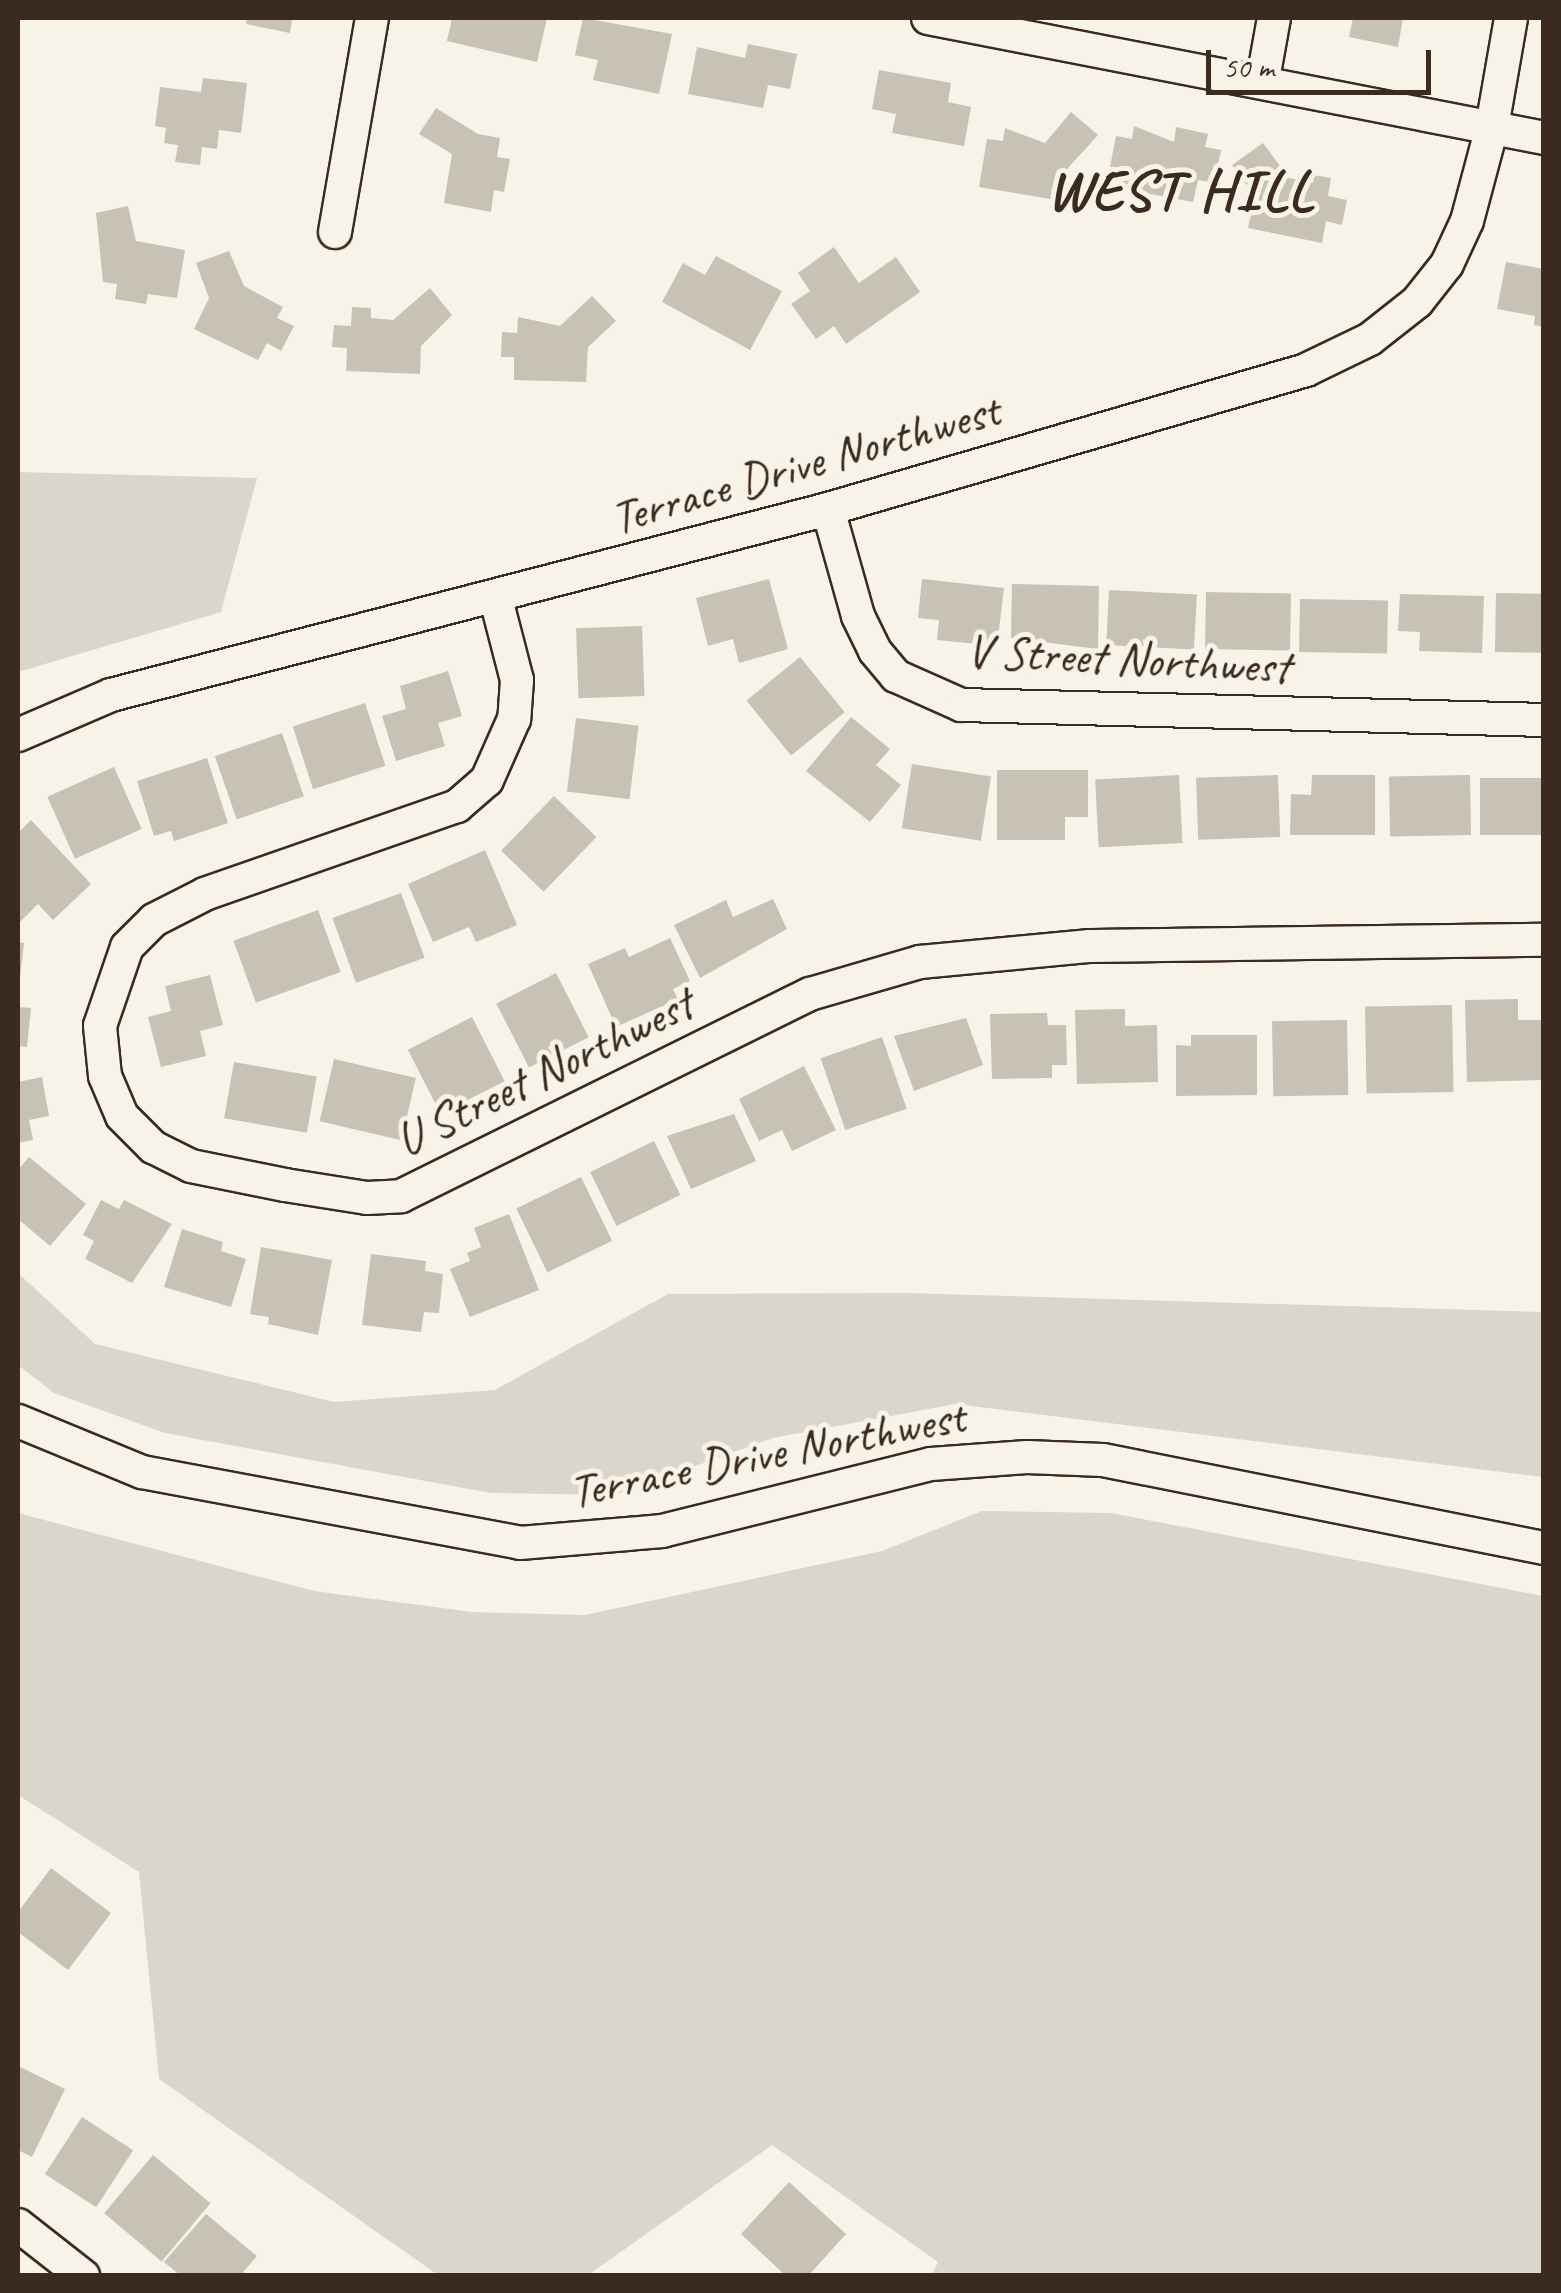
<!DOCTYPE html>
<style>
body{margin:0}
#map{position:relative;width:1561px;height:2293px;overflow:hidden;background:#f7f3e8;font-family:Caveat,sans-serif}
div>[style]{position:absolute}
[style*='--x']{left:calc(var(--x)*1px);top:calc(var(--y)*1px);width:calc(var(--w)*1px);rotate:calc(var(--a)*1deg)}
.green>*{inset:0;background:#dbd6cb}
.building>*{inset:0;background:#c8c1b6;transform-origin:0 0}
.roads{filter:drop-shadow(2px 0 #3b2a1e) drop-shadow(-2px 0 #3b2a1e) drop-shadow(0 2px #3b2a1e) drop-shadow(0 -2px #3b2a1e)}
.minor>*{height:32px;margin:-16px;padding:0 16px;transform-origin:16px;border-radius:16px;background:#f7f3e8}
span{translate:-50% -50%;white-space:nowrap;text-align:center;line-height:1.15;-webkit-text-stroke:10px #f7f3e8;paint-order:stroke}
.street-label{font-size:48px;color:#3b2a1e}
.district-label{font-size:58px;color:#3b2a1e;font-weight:700;letter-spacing:2.5px}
.frame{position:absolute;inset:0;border:20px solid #3b2a1e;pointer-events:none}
.scale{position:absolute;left:1206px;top:50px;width:225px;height:45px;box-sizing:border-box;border:5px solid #3b2a1e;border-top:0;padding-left:12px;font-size:30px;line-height:35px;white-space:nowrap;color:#3b2a1e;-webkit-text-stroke:8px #f7f3e8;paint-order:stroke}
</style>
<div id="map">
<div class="green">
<div style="clip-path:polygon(18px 472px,257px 478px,221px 612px,18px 672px)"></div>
<div style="clip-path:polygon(18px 1273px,95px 1344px,334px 1402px,495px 1390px,668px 1294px,905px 1293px,1543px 1312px,1543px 1477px,955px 1404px,773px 1438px,615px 1495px,491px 1493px,165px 1433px,54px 1393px,18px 1365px)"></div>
<div style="clip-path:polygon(982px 1511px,1111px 1513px,1543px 1596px,1543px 2275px,932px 2275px,938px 2262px,772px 2145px,588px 2275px,438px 2275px,159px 2079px,139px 1872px,18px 1795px,18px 1513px,314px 1591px,472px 1612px,585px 1615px,882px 1551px)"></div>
</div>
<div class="building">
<div style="clip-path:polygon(247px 18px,292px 18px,290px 33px,246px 24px)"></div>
<div style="clip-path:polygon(452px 18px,547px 18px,537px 62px,447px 41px)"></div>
<div style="clip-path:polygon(583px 18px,672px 34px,659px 94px,593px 80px,598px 60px,575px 55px)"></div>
<div style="clip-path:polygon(1353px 18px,1403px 18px,1398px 47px,1349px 37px)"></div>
<div style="clip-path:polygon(748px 44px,797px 54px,790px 89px,768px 85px,763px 108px,688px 94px,697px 47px,745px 58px)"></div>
<div style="clip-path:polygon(879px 70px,951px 83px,948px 102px,971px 107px,964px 146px,892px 133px,896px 114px,872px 109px)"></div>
<div style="clip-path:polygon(203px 78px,247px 83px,241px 133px,219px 130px,217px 149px,202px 147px,200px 165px,175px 162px,178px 145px,164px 143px,166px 128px,155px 126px,160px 87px,201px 92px)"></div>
<div style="clip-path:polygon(436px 108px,478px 134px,500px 138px,497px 157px,510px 159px,504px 192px,494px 190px,491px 212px,444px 203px,452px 154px,419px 134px)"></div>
<div style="clip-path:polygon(1071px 112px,1098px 135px,1068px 168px,1062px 201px,979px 187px,987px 139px,1003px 141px,1005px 128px,1045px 143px)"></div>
<div style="clip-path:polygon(1134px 126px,1174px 142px,1176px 127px,1208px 134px,1205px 147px,1221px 150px,1214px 183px,1198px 180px,1193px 202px,1119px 188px,1123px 169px,1110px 167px,1116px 136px,1132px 139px)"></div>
<div style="clip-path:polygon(1263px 143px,1289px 178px,1313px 183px,1314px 175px,1331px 178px,1328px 196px,1347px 200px,1342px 225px,1326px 221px,1322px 243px,1248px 228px,1255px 196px,1232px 165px)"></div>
<div style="clip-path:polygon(128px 206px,136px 241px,185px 250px,177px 298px,148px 294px,146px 304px,115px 299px,117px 284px,103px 282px,96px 213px)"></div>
<div style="clip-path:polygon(834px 247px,859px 283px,896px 257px,920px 292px,846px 344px,834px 326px,816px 339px,791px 304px,810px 291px,798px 273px)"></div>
<div style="clip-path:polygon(229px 251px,244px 286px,283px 307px,277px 318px,294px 326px,281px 351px,267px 343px,258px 360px,194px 329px,209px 298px,196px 263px)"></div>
<div style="clip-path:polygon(716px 256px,782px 291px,750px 350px,662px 302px,683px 263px,705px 275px)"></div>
<div style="clip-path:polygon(1506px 262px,1544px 269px,1544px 327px,1534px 325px,1535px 316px,1497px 309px)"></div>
<div style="clip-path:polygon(430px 288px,452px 315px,421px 346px,420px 374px,346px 371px,347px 348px,332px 347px,334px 325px,351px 326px,352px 307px,371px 308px,371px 318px,393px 320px)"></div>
<div style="clip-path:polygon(592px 296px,616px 321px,588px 347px,586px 382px,514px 380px,514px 357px,501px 357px,502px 332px,517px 333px,518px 317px,560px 326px)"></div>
<div style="clip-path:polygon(769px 579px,788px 649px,739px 663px,733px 639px,708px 646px,696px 598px)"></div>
<div style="clip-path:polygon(922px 579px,1004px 588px,997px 646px,937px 640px,939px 620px,918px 618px)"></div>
<div style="clip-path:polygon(1012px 584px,1099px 586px,1098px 649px,1011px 638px)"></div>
<div style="left:1109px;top:590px;width:88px;height:55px;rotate:3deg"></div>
<div style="left:1206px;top:592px;width:85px;height:57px;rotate:1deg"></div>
<div style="left:1496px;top:593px;width:48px;height:59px;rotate:1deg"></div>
<div style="clip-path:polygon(1400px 594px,1484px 596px,1482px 653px,1419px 651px,1420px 632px,1398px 631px)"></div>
<div style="left:1300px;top:599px;width:88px;height:53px;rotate:1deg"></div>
<div style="left:642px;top:626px;width:70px;height:66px;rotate:88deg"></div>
<div style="left:800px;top:657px;width:71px;height:69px;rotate:51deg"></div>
<div style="clip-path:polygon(448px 671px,462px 716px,438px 723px,445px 746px,396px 761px,382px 716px,406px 709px,400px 686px)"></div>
<div style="left:365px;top:703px;width:66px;height:76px;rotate:72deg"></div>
<div style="clip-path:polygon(851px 717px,890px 749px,876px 765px,901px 785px,870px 822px,806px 771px)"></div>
<div style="left:576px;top:718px;width:63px;height:74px;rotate:7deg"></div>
<div style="left:282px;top:733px;width:67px;height:71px;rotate:71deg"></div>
<div style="clip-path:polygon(207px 758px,228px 823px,174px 841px,171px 831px,154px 836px,137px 781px)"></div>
<div style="left:912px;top:764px;width:80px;height:65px;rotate:9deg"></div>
<div style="left:114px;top:767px;width:68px;height:73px;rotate:66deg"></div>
<div style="clip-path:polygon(997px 770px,1088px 770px,1088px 817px,1065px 817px,1065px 840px,997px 840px)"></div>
<div style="left:1179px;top:775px;width:68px;height:84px;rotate:87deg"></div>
<div style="left:1278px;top:775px;width:62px;height:82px;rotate:88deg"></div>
<div style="clip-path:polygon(1312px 775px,1375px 775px,1375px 835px,1290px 835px,1291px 794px,1311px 795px)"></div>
<div style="left:1470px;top:775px;width:60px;height:81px;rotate:89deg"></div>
<div style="left:1544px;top:778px;width:57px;height:64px;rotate:90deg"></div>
<div style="left:554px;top:796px;width:59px;height:76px;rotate:44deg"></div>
<div style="clip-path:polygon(31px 820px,91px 884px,53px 920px,38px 904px,18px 924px,18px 833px)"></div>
<div style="clip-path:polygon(485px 850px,517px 925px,476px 942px,469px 927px,433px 942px,408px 884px)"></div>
<div style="left:401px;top:893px;width:69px;height:73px;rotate:70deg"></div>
<div style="clip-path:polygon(773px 899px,787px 929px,700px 978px,674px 925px,726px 900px,733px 917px)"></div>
<div style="left:318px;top:910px;width:66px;height:90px;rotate:70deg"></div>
<div style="clip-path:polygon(670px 938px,690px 981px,673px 989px,678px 999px,616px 1027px,588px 964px,625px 948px,629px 957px)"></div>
<div style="clip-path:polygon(18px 942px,24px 943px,20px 978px,18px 978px)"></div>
<div style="left:556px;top:973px;width:72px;height:67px;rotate:63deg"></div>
<div style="clip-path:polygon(210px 975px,223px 1025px,200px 1031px,206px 1056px,161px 1067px,148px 1017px,171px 1011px,165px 986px)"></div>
<div style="clip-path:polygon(1518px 999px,1518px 1020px,1544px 1020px,1544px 1080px,1467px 1082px,1465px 1000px)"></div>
<div style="left:1452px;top:1005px;width:87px;height:87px;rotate:89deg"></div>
<div style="clip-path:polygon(18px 1007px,31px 1008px,27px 1047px,18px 1046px)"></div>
<div style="clip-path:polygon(1125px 1009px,1125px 1026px,1157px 1025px,1158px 1082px,1077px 1084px,1075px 1010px)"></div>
<div style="clip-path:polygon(1047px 1013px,1048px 1025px,1066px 1025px,1067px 1065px,1052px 1065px,1052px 1078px,992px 1079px,990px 1014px)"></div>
<div style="left:472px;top:1017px;width:72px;height:72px;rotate:63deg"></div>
<div style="clip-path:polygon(966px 1018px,983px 1065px,914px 1091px,894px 1036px)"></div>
<div style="left:1347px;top:1020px;width:75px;height:75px;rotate:89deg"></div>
<div style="clip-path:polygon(1191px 1035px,1257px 1035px,1257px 1095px,1176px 1096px,1176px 1045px,1191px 1046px)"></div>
<div style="left:882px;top:1037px;width:76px;height:65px;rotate:71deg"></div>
<div style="left:334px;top:1059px;width:84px;height:64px;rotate:13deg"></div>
<div style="left:234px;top:1062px;width:84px;height:57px;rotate:10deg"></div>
<div style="clip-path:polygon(804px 1066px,836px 1130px,792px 1151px,782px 1130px,759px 1141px,739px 1099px)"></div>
<div style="clip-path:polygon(42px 1077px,49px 1116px,29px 1120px,33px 1140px,18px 1143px,18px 1082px)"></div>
<div style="clip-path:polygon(734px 1114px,756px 1161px,691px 1189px,667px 1136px)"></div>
<div style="left:654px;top:1141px;width:60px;height:71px;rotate:64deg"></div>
<div style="clip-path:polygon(29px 1157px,86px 1204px,50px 1246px,18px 1219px,18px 1170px)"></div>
<div style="left:581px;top:1177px;width:71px;height:72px;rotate:64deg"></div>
<div style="clip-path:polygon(101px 1200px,119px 1209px,124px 1200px,172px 1224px,132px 1283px,85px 1259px,94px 1241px,83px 1235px)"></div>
<div style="clip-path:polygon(509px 1214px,539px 1290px,470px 1317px,450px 1269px,470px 1261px,467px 1253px,481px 1247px,474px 1228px)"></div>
<div style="clip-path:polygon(182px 1229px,223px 1242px,221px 1251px,246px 1259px,231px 1307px,164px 1287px)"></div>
<div style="clip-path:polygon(261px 1247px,332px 1260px,318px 1335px,268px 1324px,269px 1317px,250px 1314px)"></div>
<div style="clip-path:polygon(371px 1254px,426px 1261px,425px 1271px,443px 1274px,439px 1313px,424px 1312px,421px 1332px,362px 1325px)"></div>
<div style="clip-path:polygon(51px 1868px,111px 1913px,68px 1970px,18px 1932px,18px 1912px)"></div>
<div style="clip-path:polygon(18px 2066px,65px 2089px,32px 2157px,18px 2150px)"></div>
<div style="left:82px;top:2117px;width:61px;height:68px;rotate:33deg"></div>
<div style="left:153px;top:2155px;width:75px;height:76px;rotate:40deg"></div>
<div style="clip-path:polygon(789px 2182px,846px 2234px,808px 2276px,786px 2276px,741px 2234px)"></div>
<div style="clip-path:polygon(206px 2214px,257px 2256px,243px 2272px,251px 2276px,181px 2276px,164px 2262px)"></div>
</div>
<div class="roads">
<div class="minor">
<div style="--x:928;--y:18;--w:628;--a:11.02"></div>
<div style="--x:1263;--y:79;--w:62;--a:-79.8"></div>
<div style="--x:335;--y:232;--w:217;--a:-80.2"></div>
<div style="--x:828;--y:509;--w:111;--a:74.3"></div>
<div style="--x:858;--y:616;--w:39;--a:64"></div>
<div style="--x:875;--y:651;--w:33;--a:50"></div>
<div style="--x:896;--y:676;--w:71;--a:24"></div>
<div style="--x:961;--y:705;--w:583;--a:1.47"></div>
<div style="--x:496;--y:599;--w:84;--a:75.5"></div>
<div style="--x:517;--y:680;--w:39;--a:94"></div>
<div style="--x:514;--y:719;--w:67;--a:113.9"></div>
<div style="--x:487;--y:780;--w:40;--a:139"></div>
<div style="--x:457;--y:806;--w:267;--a:160.8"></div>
<div style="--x:205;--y:894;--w:57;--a:153"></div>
<div style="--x:154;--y:920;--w:38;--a:135"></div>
<div style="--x:127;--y:947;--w:83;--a:108.9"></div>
<div style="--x:100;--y:1026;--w:50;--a:84.3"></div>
<div style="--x:105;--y:1076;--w:43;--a:67"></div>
<div style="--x:122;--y:1116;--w:44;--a:45"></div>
<div style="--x:153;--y:1147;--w:42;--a:26.6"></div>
<div style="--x:191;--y:1166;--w:96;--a:11.4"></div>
<div style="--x:285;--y:1185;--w:83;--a:9"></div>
<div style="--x:367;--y:1198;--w:34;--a:-3"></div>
<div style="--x:401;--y:1196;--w:456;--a:-26.3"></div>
<div style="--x:810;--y:994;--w:115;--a:-16.2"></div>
<div style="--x:920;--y:962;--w:171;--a:-5.4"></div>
<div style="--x:1090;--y:946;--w:454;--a:-0.8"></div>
<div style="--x:18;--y:735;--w:101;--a:-23.3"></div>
<div style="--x:111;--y:695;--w:741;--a:-14.54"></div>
<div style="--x:828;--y:509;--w:498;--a:-16.2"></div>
<div style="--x:1306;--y:370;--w:71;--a:-25.8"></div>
<div style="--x:1370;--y:339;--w:60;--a:-38.2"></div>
<div style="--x:1417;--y:302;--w:48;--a:-51.7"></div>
<div style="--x:1447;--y:264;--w:47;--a:-65.1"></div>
<div style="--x:1467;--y:221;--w:97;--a:-75.1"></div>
<div style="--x:1492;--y:127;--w:111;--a:-80.1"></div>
<div style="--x:18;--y:1421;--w:134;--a:22.4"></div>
<div style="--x:142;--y:1472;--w:385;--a:10.6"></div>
<div style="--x:520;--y:1543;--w:143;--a:-4.8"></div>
<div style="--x:662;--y:1531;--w:277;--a:-14"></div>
<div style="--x:931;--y:1464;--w:96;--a:-4.2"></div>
<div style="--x:1027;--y:1457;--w:76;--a:2.3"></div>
<div style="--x:1103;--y:1460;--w:450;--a:11.3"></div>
<div style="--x:18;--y:2225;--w:83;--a:38.1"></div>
</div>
</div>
<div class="street-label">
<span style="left:805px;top:464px;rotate:-16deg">Terrace Drive Northwest</span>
<span style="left:1128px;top:659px;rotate:3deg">V Street Northwest</span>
<span style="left:544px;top:1072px;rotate:-26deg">U Street Northwest</span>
<span style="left:767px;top:1454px;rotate:-11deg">Terrace Drive Northwest</span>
</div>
<div class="district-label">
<span style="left:1181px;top:190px">WEST HILL</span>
</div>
<div class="frame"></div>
<div class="scale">50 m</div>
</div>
